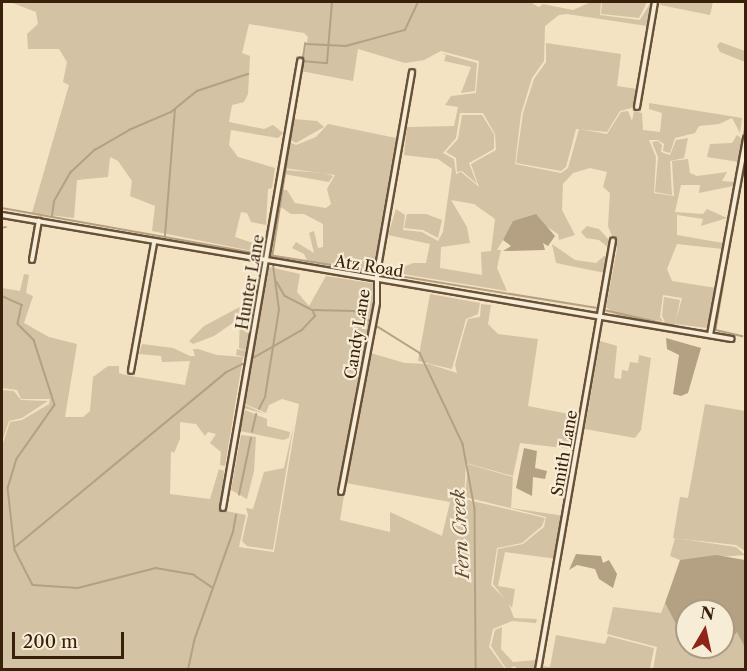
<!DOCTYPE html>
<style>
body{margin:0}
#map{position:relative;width:747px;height:671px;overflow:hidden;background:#f3e3c2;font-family:"Libre Caslon Text",serif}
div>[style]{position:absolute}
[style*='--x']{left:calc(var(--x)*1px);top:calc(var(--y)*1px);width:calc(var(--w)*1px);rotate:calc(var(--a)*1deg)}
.green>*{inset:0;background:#d3c2a3}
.water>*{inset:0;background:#b4a183}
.stream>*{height:1.5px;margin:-0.75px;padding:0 0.75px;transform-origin:0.75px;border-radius:0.75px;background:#b4a183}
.roads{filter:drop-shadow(2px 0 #685138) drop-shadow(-2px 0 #685138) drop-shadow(0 2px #685138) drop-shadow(0 -2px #685138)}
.street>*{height:4px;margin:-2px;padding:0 2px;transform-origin:2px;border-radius:2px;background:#f7edd7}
span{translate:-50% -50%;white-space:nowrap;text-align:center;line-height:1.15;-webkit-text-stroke:4.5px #f7edd7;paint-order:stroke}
.street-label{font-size:16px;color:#39200a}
.water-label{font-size:18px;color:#644d34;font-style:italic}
.frame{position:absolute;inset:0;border:3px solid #39200a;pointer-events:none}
.north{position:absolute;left:675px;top:599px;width:60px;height:60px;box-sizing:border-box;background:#f7edd7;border:2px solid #ab9b85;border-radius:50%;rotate:9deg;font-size:16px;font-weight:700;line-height:24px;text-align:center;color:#39200a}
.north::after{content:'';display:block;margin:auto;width:21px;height:27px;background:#8f2418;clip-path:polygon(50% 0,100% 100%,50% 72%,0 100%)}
.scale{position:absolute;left:12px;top:632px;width:112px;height:27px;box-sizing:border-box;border:3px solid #39200a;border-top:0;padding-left:8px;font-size:18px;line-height:21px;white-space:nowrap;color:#39200a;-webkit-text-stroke:4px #f7edd7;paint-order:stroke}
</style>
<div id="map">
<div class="green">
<div style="clip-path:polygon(evenodd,10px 2px,530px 2px,539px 7px,543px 4px,573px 10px,591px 2px,601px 2px,600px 15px,640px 20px,651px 2px,647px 26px,567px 14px,559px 15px,545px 26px,544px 61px,532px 78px,521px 114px,515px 164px,561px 173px,568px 168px,579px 129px,607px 134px,621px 112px,628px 111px,632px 121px,634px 111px,642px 113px,643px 130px,660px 132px,662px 113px,649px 109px,649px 103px,742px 118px,740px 133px,732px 118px,719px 124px,699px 126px,695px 133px,675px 138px,670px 153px,663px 151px,664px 144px,658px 140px,649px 140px,656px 157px,654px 193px,674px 196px,672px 161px,688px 159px,690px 173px,697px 176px,727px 172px,722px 181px,734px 182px,733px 186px,699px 193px,700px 185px,681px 185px,675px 212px,703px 214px,707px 209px,727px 218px,701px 226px,703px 219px,677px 215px,677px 235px,723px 243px,723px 249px,677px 244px,667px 269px,672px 281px,716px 288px,707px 328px,675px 324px,682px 298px,663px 295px,660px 317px,663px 321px,619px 317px,606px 307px,617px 249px,608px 226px,610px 193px,603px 187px,607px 172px,590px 168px,573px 173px,563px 184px,562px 210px,575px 235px,559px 240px,558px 234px,543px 224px,506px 235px,497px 250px,501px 250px,497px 268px,507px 291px,384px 271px,384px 267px,396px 270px,413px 263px,426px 263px,430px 244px,388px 235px,396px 209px,405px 215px,403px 230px,422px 232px,438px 241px,443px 232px,452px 169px,438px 159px,404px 155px,407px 127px,454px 126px,458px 107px,445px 105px,451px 96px,476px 93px,479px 61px,441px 51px,424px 60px,405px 63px,358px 49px,353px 81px,301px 71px,308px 37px,304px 33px,249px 24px,242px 53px,250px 56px,248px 94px,244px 102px,232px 105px,229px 122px,264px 129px,273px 125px,283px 133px,278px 138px,231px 130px,229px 145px,238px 157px,275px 168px,272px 188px,268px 189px,266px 225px,251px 222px,247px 213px,241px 212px,235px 237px,262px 246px,262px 253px,152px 231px,155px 206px,130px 196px,132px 181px,118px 161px,110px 157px,108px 177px,77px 180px,74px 218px,32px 213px,69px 85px,63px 82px,67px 62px,59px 49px,28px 49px,27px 34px,38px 24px,36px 12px,10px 2px,460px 113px,483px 113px,495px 134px,496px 150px,471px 164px,479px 187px,461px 172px,456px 174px,454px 159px,443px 153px,456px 138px,460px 113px,10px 2px,451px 200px,474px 204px,495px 219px,491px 251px,481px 252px,482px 275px,440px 268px,441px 247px,470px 243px,467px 227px,451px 200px)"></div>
<div style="clip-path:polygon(602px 2px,647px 2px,639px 18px,601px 14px)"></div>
<div style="clip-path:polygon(661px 2px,713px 2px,710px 15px,660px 5px)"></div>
<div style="clip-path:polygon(720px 42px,745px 51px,745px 62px,720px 52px,717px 46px)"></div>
<div style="clip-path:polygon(546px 43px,621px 54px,617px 86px,644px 90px,642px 105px,620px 111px,607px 132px,576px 129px,566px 167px,561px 171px,516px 163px,523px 113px,534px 79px,546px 62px)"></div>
<div style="clip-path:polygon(441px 53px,477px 63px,475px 91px,461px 93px,471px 67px,444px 61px,446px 55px)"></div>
<div style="clip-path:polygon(462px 115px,482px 115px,494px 134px,494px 149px,469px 163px,477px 184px,462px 171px,457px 172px,456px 158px,446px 152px,458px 139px)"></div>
<div style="clip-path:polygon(293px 119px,317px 121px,324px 127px,296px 143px,290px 140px)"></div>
<div style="clip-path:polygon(328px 124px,396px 138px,373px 271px,308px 262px,304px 254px,292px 248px,296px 242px,314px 253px,309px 233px,314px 231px,318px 248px,323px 247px,323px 224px,304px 214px,291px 214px,278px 205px,280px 190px,287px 190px,295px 203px,326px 208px,331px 204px,327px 189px,335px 175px,284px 168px,289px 142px,296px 145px,316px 137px)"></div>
<div style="clip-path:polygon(737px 135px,742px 139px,739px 162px,707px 157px,710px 144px,732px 143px)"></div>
<div style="clip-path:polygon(688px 138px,684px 158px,670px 161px,672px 195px,655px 192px,658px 157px,652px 142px,658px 141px,662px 145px,661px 152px,670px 155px,676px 140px)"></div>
<div style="clip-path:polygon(284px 170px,323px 173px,333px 176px,329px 182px,284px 174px)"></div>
<div style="clip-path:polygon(407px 214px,426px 214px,442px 220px,438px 238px,423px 230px,404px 228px)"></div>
<div style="clip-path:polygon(587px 226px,599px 229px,608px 239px,609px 248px,599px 240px,586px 238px,581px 232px)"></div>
<div style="clip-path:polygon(552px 244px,575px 260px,596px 263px,604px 256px,608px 257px,605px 273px,556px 263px)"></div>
<div style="clip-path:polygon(evenodd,269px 267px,300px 274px,297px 292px,309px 306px,326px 276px,377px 284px,367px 352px,405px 363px,429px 364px,457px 373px,455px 365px,465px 328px,468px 319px,480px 317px,481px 304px,491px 305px,488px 324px,498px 334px,538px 339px,528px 406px,579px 416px,572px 449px,520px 443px,513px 476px,466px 463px,464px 499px,545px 518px,542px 526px,522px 543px,497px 548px,491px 585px,508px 602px,514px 618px,537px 619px,536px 623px,512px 621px,493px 629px,489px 647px,505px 669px,2px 669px,2px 446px,10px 422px,22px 420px,49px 404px,50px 399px,21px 399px,17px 390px,2px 388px,2px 288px,20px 291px,24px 274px,29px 275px,26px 293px,33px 296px,24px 323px,49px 337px,77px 344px,65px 417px,83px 417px,90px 411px,93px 377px,108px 366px,119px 366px,119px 373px,125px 375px,185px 385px,190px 361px,162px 362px,161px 356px,139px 354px,142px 344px,173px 348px,190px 356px,195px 356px,193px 349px,198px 349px,217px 355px,243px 357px,225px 466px,220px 465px,221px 452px,210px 443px,216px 434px,208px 432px,205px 436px,196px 424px,180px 422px,180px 439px,174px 453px,171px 451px,170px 494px,210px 499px,219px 469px,224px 471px,221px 510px,246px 515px,239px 547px,274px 552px,299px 404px,282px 399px,269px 405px,266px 413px,245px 404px,269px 267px,346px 483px,450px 502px,442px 536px,390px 512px,390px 532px,340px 520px,346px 483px)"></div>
<div style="clip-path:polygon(430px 294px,480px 303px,478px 314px,466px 319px,452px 369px,418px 361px)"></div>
<div style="clip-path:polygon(262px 297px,243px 404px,265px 414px,244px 408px,239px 427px,234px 427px,245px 357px,236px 355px,237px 349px,248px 351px,255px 301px)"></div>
<div style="clip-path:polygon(664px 297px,680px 300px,675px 326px,708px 330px,713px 310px,709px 332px,645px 321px,665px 322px,662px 316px)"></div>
<div style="clip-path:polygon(251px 301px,254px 302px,247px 351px,239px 348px,240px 318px,214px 336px,193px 344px,189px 341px,204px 326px)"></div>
<div style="clip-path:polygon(600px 341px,617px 346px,614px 378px,621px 379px,622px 370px,628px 371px,630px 362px,638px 363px,639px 355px,651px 358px,641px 430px,635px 438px,585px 429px)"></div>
<div style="clip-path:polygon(2px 390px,14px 391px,21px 400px,48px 401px,22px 418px,9px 421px,2px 442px)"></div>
<div style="clip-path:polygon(705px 404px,745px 411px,745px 551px,736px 545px,673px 538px,680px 497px,688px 498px)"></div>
<div style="clip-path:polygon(245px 410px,267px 419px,267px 426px,290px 432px,289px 438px,283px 440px,240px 431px)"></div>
<div style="clip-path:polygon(294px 424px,273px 550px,247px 546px,242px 541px,248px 515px,246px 508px,253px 509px,264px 472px,284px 468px)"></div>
<div style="clip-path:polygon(241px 435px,256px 437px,254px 471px,247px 499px,231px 490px)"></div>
<div style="clip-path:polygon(468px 464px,513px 477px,511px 508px,565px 516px,558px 559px,505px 552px,498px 586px,515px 589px,512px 608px,493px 584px,498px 549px,523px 544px,544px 527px,546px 517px,465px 497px)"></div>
<div style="clip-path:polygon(675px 538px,736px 547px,745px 555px,680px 560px,670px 556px)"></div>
<div style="clip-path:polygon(665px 603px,678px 628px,687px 632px,687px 647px,723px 647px,723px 630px,735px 635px,737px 631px,745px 648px,745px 669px,653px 669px,657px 647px,607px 634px,613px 607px,661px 613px)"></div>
<div style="clip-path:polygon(502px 627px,501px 649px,513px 662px,537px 660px,536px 665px,550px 667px,556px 635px,605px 644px,608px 636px,654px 648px,650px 669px,519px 670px,514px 666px,507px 670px,491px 646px,495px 630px)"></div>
</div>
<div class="water">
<div style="clip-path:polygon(536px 214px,555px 236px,548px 246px,543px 243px,545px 250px,503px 251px,511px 246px,503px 240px,513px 221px)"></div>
<div style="clip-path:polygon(666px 338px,701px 348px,688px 393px,681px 396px,673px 394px,679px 355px,667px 349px)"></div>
<div style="clip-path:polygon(524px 448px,537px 451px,535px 468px,547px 471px,545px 479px,533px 477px,532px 496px,516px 488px)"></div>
<div style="clip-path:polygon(576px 554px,601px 556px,603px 563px,609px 560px,617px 574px,613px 588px,599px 579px,595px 569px,577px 565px,569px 570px)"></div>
<div style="clip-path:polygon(716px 555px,745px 560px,745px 648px,737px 632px,735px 635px,723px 630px,723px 611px,687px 611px,687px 632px,678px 628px,665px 603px,680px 560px)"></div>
</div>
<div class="stream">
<div style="--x:306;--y:44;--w:40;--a:2.9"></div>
<div style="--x:346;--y:46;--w:61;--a:-15.2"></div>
<div style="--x:405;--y:30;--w:31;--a:-65"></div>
<div style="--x:303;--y:61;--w:24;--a:5"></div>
<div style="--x:327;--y:63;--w:61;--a:-85.3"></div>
<div style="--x:2;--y:208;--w:263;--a:10.1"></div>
<div style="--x:52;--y:216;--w:15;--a:-82"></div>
<div style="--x:54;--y:201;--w:34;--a:-60"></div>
<div style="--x:71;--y:172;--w:33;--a:-43"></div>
<div style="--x:95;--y:150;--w:39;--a:-30"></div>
<div style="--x:129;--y:130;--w:46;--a:-23.2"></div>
<div style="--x:171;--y:112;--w:33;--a:-39"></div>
<div style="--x:197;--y:91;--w:54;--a:-18.4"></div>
<div style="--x:734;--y:223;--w:69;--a:-80"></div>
<div style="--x:2;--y:228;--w:4;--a:-14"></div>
<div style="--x:732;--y:235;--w:6;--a:-81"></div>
<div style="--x:165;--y:236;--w:127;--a:-85.5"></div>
<div style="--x:731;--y:241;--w:90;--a:99.6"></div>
<div style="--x:716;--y:330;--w:27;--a:13"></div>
<div style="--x:269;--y:255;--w:107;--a:9.1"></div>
<div style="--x:722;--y:255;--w:134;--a:-79.7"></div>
<div style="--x:272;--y:258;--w:217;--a:-81.2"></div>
<div style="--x:381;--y:273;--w:219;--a:9.2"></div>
<div style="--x:277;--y:282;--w:16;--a:60"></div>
<div style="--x:285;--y:296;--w:31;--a:27"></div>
<div style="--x:313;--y:310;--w:41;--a:1.4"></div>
<div style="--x:354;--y:311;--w:19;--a:32"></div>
<div style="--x:2;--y:296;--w:22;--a:24"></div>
<div style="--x:22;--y:305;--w:19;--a:102"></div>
<div style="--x:18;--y:324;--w:23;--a:45"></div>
<div style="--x:34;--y:340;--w:68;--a:72.1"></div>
<div style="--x:55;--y:405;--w:66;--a:125.1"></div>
<div style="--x:17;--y:459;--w:30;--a:107"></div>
<div style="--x:8;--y:488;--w:62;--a:83.6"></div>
<div style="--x:15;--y:550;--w:39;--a:63"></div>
<div style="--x:33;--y:585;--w:45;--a:3.8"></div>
<div style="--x:78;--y:588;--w:81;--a:-14.4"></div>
<div style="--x:156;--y:568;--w:39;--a:10"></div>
<div style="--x:194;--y:575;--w:23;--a:34"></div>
<div style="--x:604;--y:310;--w:100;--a:12.7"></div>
<div style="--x:702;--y:332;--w:7;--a:-16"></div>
<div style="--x:375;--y:325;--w:53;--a:31.9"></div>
<div style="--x:420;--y:353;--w:101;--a:64.7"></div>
<div style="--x:463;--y:444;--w:66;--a:79.5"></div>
<div style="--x:475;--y:509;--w:161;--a:89.6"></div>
<div style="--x:253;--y:358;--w:56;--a:-29.7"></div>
<div style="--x:302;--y:330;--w:19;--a:-47"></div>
<div style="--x:315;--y:316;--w:4;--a:-117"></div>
<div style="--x:259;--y:409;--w:13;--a:-63"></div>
<div style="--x:265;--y:397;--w:88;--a:-80.9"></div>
<div style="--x:279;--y:310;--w:45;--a:-97.6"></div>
<div style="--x:252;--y:432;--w:18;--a:-77"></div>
<div style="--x:239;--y:495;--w:58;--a:-78.1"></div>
<div style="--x:15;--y:547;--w:273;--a:-39.6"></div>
<div style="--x:225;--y:373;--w:20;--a:-27"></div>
<div style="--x:188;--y:670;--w:30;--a:-78"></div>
<div style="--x:194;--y:641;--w:116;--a:-70.3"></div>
<div style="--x:233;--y:532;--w:17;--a:-80"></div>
</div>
<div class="roads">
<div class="street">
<div style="--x:637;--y:107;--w:107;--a:-80.3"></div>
<div style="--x:2;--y:215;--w:740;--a:9.64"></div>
<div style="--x:32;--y:260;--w:40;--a:-80"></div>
<div style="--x:710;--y:335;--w:200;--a:-79.6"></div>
<div style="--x:131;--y:371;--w:130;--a:-79.8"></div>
<div style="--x:341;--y:492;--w:192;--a:-79.2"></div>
<div style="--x:377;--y:303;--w:30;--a:-90"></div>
<div style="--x:377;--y:273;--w:204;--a:-80.1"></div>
<div style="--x:223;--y:508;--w:454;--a:-80.2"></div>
<div style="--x:538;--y:670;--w:436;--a:-80.1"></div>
</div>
</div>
<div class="street-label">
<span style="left:369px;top:266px;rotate:9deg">Atz Road</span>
<span style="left:250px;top:282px;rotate:-80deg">Hunter Lane</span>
<span style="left:357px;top:334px;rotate:-81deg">Candy Lane</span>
<span style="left:564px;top:453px;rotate:-80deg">Smith Lane</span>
</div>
<div class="water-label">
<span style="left:461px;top:534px;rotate:-93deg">Fern Creek</span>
</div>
<div class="frame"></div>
<div class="north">N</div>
<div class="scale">200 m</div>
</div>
